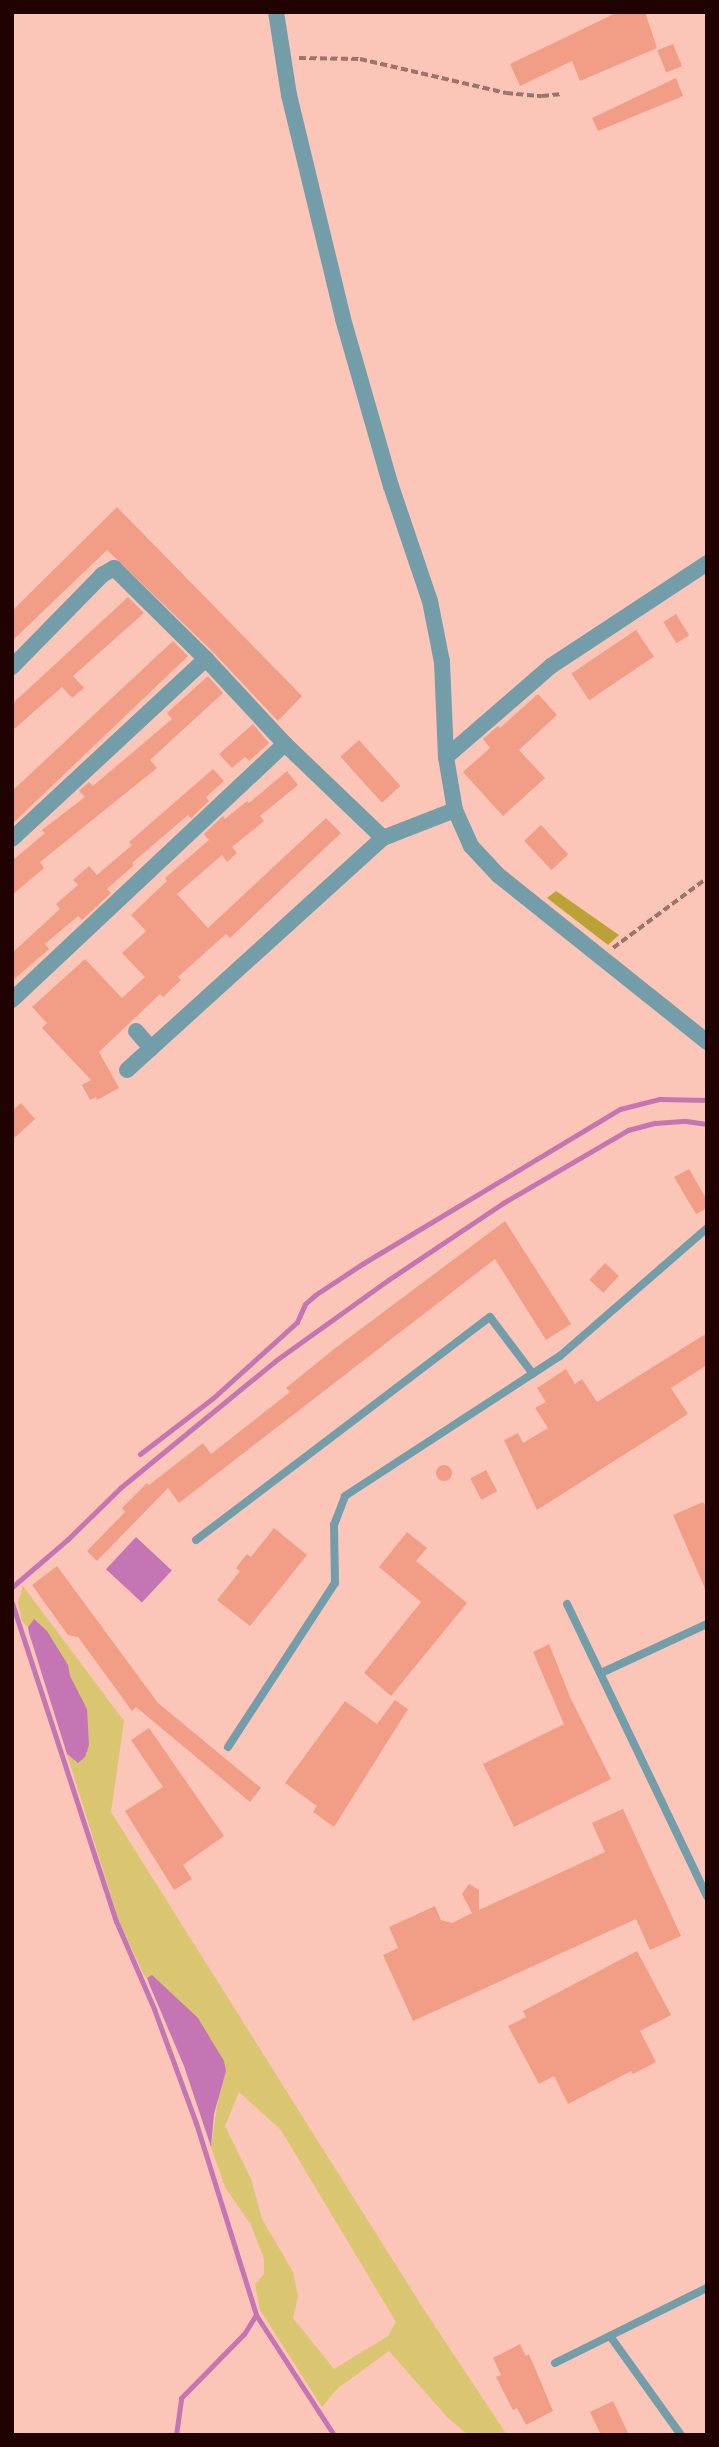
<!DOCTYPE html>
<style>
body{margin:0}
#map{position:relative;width:719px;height:2447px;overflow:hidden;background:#fbc6b7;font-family:Rubik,sans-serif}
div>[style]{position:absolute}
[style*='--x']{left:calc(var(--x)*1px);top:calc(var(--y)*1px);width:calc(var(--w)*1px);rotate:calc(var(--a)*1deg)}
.green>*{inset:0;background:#dac570}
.forest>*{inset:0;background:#bca235}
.water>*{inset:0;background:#c575b4;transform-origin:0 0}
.stream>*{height:5px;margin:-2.5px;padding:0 2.5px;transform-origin:2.5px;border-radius:2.5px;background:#c575b4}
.building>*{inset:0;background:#f29d86;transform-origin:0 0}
.round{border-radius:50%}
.path>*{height:3.5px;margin-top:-1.75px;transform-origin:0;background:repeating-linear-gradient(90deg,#9e746a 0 7px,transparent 0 10.5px)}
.lane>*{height:8px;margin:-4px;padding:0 4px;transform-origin:4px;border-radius:4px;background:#739ea9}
.street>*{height:16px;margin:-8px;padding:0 8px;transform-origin:8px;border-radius:8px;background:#739ea9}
span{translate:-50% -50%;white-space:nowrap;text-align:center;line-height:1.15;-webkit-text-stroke:6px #fcd8ce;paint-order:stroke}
.frame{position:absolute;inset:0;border:14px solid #200300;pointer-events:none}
</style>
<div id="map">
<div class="green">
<div style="clip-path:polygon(evenodd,23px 1586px,124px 1721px,111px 1812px,421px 2305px,507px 2435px,468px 2435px,448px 2418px,389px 2351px,338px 2388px,322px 2407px,260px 2310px,255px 2284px,264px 2274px,264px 2259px,251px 2225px,225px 2187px,211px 2147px,218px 2099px,162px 1986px,152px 1976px,147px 1978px,144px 1975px,119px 1921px,67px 1754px,78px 1763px,87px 1709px,69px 1676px,68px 1665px,32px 1621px,28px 1627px,22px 1621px,18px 1602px,23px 1586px,239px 2092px,281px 2130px,396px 2322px,388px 2336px,334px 2369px,293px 2318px,298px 2296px,293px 2272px,262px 2219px,251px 2179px,225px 2126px,239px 2092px)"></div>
</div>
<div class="forest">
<div style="clip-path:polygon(556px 891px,619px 935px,608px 945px,547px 898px)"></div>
</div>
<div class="water">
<div style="left:136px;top:1537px;width:49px;height:44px;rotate:43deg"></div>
<div style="clip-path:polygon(34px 1619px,47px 1631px,68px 1665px,70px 1676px,87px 1709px,89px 1745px,85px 1757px,78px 1763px,67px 1754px,29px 1633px,28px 1627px)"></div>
<div style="clip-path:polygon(152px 1975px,198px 2018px,224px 2061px,226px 2071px,214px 2114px,211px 2147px,184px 2066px,150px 1986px,147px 1978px)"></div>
</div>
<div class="stream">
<div style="--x:140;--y:1454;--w:92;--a:-37.5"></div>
<div style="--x:213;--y:1398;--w:113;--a:-42.1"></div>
<div style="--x:297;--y:1322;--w:20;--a:-66"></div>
<div style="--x:305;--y:1304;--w:13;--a:-42"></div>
<div style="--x:315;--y:1295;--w:56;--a:-33.4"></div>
<div style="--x:362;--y:1264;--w:301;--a:-31"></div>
<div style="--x:620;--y:1109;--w:40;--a:-14.4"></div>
<div style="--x:659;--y:1099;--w:48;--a:1.2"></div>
<div style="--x:12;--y:1587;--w:74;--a:-40.6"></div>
<div style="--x:68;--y:1539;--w:73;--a:-44.4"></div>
<div style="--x:120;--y:1488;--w:200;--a:-39.3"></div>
<div style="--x:275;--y:1361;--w:139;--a:-35.6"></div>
<div style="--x:388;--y:1280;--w:138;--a:-33.8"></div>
<div style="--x:503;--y:1203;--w:145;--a:-30.3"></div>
<div style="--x:628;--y:1130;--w:28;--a:-15"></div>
<div style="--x:655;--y:1123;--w:31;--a:-4"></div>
<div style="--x:686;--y:1121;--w:21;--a:8"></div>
<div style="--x:12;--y:1603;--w:335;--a:71.9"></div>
<div style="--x:116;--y:1921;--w:96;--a:66.6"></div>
<div style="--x:154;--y:2009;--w:121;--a:69.8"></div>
<div style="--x:196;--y:2123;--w:201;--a:72.6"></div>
<div style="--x:256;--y:2315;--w:143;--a:57"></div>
<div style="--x:176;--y:2435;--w:37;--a:-82"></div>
<div style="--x:181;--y:2398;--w:90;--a:-45.5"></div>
<div style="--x:244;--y:2334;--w:22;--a:-58"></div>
</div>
<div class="building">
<div style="clip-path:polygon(618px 12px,645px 12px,657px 48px,580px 81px,572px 61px,520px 86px,510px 64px)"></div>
<div style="left:673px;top:44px;width:24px;height:17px;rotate:68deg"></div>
<div style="clip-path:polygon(676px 78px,683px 96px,598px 131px,592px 118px)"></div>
<div style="clip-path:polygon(117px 507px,302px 696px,278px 721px,213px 652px,107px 550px,12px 641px,12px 611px)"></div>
<div style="clip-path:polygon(128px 597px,144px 613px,73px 676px,84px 688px,72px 698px,62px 687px,12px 731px,12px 704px)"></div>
<div style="left:676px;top:614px;width:25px;height:15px;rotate:58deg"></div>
<div style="left:636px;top:630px;width:32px;height:78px;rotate:56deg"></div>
<div style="clip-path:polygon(173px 641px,188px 656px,12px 824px,12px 791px)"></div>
<div style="clip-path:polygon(208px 676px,223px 693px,150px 760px,157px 768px,40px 862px,44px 868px,12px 895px,12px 861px,45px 833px,42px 830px,85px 797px,79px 791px,89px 782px,93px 786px,172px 719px,167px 713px)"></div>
<div style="clip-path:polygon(538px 694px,557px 715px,519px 750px,545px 778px,503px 816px,463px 772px,490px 748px,483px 739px,498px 726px,500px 728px)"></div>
<div style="clip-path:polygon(253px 724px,269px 743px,249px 761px,245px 757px,232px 768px,219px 754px)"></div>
<div style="left:359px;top:740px;width:62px;height:25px;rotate:48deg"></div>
<div style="clip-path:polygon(213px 769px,224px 781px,206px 797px,209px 801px,191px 818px,188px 815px,132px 863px,134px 865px,107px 889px,111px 893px,82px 920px,78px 916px,45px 944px,49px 949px,12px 981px,12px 953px,60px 909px,56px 904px,78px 885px,73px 880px,89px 866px,97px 875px,132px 845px,129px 842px)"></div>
<div style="clip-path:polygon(287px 771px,298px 785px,260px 816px,264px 821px,232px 847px,237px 853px,227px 862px,222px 855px,177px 894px,208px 928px,326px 818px,341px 833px,230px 938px,226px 934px,178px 977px,181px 980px,163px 997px,160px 994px,99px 1052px,119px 1088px,97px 1100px,96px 1097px,90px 1100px,82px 1085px,91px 1080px,42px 1028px,47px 1023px,32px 1007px,85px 959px,122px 998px,145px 977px,122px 953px,146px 931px,131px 915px,167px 881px,165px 878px,209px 840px,204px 834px,223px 816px,225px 819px,247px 801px,249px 803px)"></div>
<div style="left:541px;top:825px;width:40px;height:23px;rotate:47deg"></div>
<div style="clip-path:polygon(21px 1103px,35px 1119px,12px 1140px,12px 1111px)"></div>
<div style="clip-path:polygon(689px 1169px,707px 1200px,707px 1208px,696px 1214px,674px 1177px)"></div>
<div style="clip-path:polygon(505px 1221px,571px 1324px,546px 1340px,495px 1259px,179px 1503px,168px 1488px,97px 1561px,87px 1551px,125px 1512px,122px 1508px,147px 1483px,149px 1485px,203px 1443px,211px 1454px,290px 1392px,286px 1388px,334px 1349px)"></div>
<div style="left:605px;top:1263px;width:19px;height:23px;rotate:43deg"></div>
<div style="clip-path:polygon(707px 1333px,707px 1365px,671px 1388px,688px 1414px,537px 1510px,504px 1440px,518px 1433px,523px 1443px,548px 1428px,535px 1408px,546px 1402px,537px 1388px,566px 1369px,575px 1384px,582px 1379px,597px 1402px)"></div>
<div class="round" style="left:436px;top:1465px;width:16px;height:16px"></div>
<div style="left:486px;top:1470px;width:24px;height:18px;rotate:62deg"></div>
<div style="clip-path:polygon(703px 1502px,707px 1509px,707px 1593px,673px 1515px)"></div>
<div style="clip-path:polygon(274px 1528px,307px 1555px,250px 1626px,217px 1600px,240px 1571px,236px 1568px,247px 1554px,251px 1557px)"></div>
<div style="clip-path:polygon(407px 1532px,427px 1548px,416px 1561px,467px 1603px,391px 1696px,364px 1673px,421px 1602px,379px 1567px)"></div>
<div style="clip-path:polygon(57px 1566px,158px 1703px,261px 1788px,250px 1802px,136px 1707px,132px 1711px,78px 1637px,68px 1635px,32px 1585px)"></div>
<div style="clip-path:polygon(549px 1644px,570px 1697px,611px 1779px,514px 1827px,483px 1764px,564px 1724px,533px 1652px)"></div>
<div style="clip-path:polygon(395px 1700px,408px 1709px,334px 1827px,313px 1812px,317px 1806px,285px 1783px,345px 1701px,377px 1724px)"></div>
<div style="clip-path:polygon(149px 1728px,224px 1836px,183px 1865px,192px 1879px,174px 1890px,125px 1811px,163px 1787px,131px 1740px)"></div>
<div style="clip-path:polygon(623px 1809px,681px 1936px,650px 1950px,636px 1919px,413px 2021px,383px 1955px,398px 1948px,389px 1927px,435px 1906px,441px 1920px,452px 1923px,472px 1913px,462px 1894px,469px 1884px,479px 1890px,479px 1910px,605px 1852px,592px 1823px)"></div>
<div style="clip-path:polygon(637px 1951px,671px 2015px,640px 2031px,656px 2062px,633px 2074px,631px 2071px,568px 2104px,554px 2076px,539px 2084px,508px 2026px,526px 2017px,523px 2011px)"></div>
<div style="clip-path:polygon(520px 2344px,526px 2356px,529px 2354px,553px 2411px,526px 2425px,517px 2408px,513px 2410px,496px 2377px,501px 2375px,493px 2358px)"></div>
<div style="clip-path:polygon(613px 2401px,629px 2435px,601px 2435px,590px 2412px)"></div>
</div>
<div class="path">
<div style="--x:299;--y:58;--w:61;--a:0.9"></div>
<div style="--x:360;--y:59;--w:150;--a:13.1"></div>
<div style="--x:506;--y:93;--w:36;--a:5"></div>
<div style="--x:542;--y:96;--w:20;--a:-6"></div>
<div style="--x:613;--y:948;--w:117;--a:-36.7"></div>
</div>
<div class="lane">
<div style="--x:196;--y:1540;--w:369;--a:-37.2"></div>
<div style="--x:490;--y:1317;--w:71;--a:53"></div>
<div style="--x:567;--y:1604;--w:324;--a:64.4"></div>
<div style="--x:601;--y:1673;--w:117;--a:-24.8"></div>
<div style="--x:228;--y:1747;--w:196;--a:-56.9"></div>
<div style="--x:335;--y:1583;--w:58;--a:-91"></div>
<div style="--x:334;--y:1525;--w:31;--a:-69"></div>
<div style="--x:345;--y:1496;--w:257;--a:-33.1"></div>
<div style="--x:560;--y:1356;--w:195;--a:-41"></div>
<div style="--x:610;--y:2336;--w:122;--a:54.4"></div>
<div style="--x:555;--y:2363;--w:169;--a:-26.3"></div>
</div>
<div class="street">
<div style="--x:276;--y:12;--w:84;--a:81.1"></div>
<div style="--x:289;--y:95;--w:230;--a:76.4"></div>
<div style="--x:343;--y:319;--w:174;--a:74"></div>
<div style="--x:391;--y:486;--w:121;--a:71.3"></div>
<div style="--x:430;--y:601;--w:62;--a:78.9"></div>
<div style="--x:442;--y:662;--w:95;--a:87.6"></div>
<div style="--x:446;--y:757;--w:54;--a:80.4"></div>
<div style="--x:455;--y:810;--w:39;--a:66"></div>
<div style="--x:471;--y:846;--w:40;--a:47"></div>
<div style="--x:498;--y:875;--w:268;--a:38.6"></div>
<div style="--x:12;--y:667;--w:129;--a:-45.6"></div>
<div style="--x:102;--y:575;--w:14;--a:-30"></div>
<div style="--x:114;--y:568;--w:129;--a:44.7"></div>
<div style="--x:206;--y:659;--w:116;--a:47.1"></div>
<div style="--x:285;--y:744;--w:136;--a:43.8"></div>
<div style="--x:383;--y:838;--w:77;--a:-21.3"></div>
<div style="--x:446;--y:757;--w:139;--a:-40.9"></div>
<div style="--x:551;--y:666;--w:187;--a:-33.4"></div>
<div style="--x:12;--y:839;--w:265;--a:-42.9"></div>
<div style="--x:12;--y:1000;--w:374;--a:-43.2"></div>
<div style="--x:136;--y:1031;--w:23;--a:49"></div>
<div style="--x:127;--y:1070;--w:345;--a:-42.2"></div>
</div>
<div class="frame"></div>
</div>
